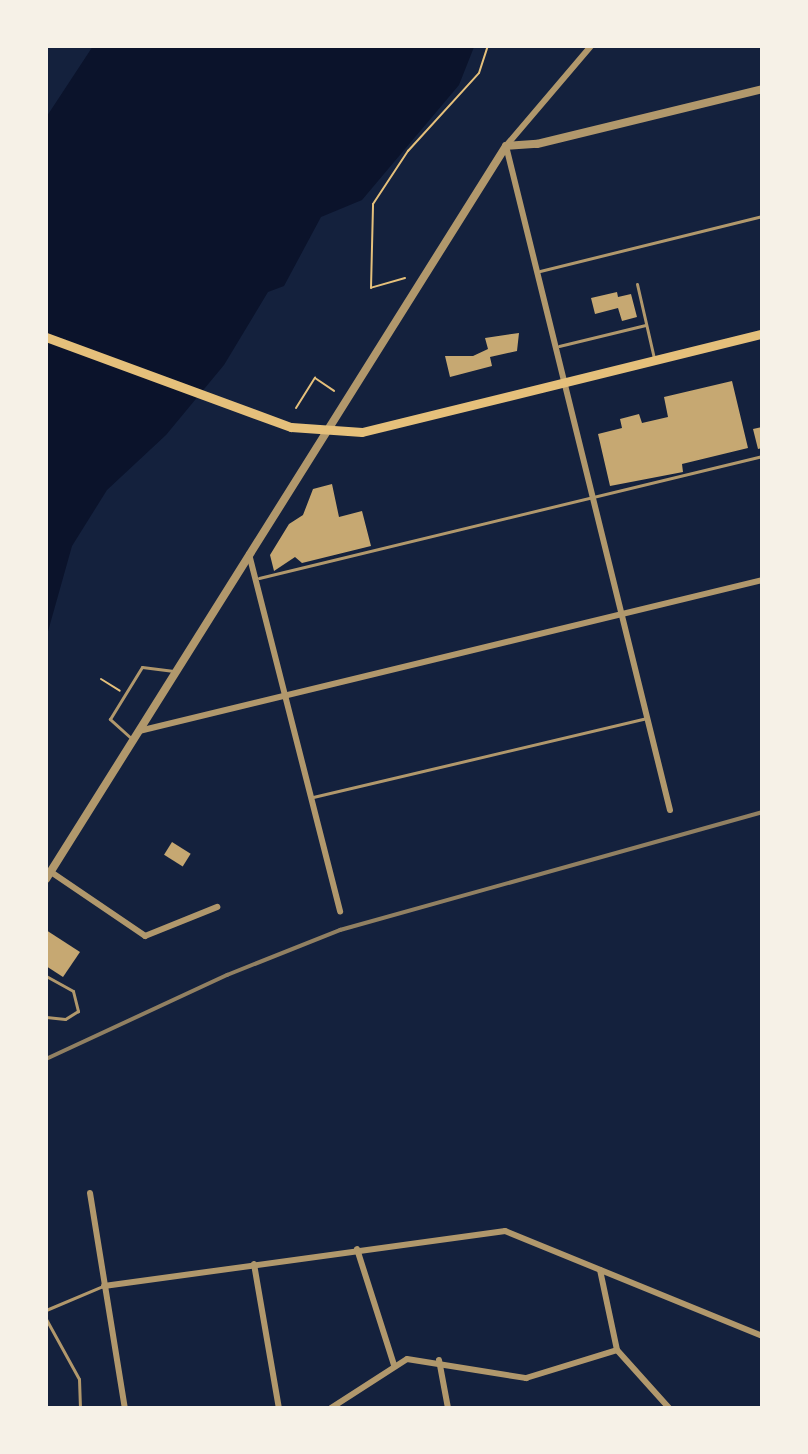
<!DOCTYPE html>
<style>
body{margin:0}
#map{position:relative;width:808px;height:1454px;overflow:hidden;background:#14213d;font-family:Montserrat,sans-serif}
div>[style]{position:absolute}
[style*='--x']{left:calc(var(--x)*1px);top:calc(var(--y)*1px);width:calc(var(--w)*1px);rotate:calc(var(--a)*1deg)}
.water>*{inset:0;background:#0b132b}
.building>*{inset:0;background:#c6a872;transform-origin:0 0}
.path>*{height:2px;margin:-1px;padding:0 1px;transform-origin:1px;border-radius:1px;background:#e5c07b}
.service>*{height:3px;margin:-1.5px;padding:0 1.5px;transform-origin:1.5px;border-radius:1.5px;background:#b1986c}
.minor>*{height:6px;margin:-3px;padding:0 3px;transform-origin:3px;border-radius:3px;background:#b1986c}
.tertiary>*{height:8px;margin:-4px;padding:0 4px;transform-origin:4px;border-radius:4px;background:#b1986c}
.primary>*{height:9px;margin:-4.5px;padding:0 4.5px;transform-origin:4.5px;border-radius:4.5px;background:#e5c07b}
.rail>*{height:4px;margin:-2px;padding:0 2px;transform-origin:2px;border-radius:2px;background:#918062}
span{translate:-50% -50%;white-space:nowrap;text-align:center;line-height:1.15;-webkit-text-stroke:6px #f6f1e7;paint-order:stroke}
.frame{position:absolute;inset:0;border:48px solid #f6f1e7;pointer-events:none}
</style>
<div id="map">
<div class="water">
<div style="clip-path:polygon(93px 46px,474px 47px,459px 85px,362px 200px,321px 217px,284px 286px,268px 292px,224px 365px,166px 435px,107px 490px,72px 546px,47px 635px,47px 116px)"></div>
</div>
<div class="building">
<div style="clip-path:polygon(617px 292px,618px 297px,631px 294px,637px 317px,622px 321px,618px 308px,595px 314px,591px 298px)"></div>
<div style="clip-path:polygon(519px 333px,517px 351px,490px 357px,492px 366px,450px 377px,445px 356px,473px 356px,488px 349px,485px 338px)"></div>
<div style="clip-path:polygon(732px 381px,748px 448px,682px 464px,683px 472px,610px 486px,598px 434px,622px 428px,620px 419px,639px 414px,642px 423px,668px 417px,664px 397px)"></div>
<div style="clip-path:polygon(762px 427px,762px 448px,758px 449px,753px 429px)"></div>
<div style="clip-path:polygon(332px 484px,339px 517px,362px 511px,371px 546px,302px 563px,295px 557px,274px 571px,270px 555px,289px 524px,303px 515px,313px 489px)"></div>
<div style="left:172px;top:842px;width:22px;height:15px;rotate:32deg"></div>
<div style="clip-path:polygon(46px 930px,80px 952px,63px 977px,46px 966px)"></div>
</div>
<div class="path">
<div style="--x:405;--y:278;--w:35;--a:164"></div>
<div style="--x:371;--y:288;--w:84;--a:-88.6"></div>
<div style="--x:373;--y:204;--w:64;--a:-56.6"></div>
<div style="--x:408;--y:151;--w:105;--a:-47.7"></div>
<div style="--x:479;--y:73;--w:28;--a:-72"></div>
<div style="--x:296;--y:408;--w:36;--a:-58"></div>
<div style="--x:315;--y:378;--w:23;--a:34"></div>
<div style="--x:101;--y:679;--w:22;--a:32"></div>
</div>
<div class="service">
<div style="--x:540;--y:271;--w:229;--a:-13.9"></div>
<div style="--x:637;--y:284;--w:76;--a:77.1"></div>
<div style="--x:559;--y:346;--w:89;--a:-13.6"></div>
<div style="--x:259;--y:578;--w:518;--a:-13.63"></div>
<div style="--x:132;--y:739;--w:30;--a:-138"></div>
<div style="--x:110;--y:719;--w:61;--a:-58.4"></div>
<div style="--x:142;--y:667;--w:34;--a:7"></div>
<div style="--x:313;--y:797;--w:342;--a:-13.3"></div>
<div style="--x:46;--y:976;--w:31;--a:29"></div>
<div style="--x:73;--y:991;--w:21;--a:76"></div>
<div style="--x:78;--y:1011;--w:15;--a:148"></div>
<div style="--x:65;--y:1019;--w:19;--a:-174"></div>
<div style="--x:46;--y:1310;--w:62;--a:-22.8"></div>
<div style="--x:46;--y:1319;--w:68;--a:61.2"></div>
<div style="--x:79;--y:1379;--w:29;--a:88"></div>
</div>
<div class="minor">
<div style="--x:591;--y:46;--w:131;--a:130.4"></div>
<div style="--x:506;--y:146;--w:684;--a:76.13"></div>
<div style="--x:249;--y:554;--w:369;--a:75.7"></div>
<div style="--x:139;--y:731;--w:641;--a:-13.62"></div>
<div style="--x:51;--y:872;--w:114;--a:34.2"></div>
<div style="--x:145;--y:936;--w:78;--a:-21.9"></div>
<div style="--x:90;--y:1193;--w:218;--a:80.8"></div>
<div style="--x:357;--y:1249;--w:122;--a:72.3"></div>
<div style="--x:254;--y:1264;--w:146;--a:80.2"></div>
<div style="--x:600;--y:1270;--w:82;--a:78"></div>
<div style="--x:617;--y:1350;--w:78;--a:48.1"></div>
<div style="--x:104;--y:1286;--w:405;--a:-7.8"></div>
<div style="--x:505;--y:1231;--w:278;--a:22.2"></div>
<div style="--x:439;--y:1360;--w:49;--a:79.4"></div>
<div style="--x:331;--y:1408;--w:90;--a:-32.8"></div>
<div style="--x:407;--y:1359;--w:121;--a:9.1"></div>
<div style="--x:526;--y:1378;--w:95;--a:-17.1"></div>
</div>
<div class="tertiary">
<div style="--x:46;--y:879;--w:865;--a:-57.89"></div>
<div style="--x:506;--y:146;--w:31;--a:-4"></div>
<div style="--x:537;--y:144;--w:232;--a:-13.7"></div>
</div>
<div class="primary">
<div style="--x:46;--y:337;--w:261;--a:20.2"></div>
<div style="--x:291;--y:427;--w:71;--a:4"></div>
<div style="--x:362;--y:432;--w:412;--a:-13.8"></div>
</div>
<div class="rail">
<div style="--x:46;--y:1059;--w:200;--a:-24.9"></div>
<div style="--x:227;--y:975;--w:122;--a:-21.7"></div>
<div style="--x:340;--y:930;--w:438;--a:-15.6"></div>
</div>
<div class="frame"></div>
</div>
